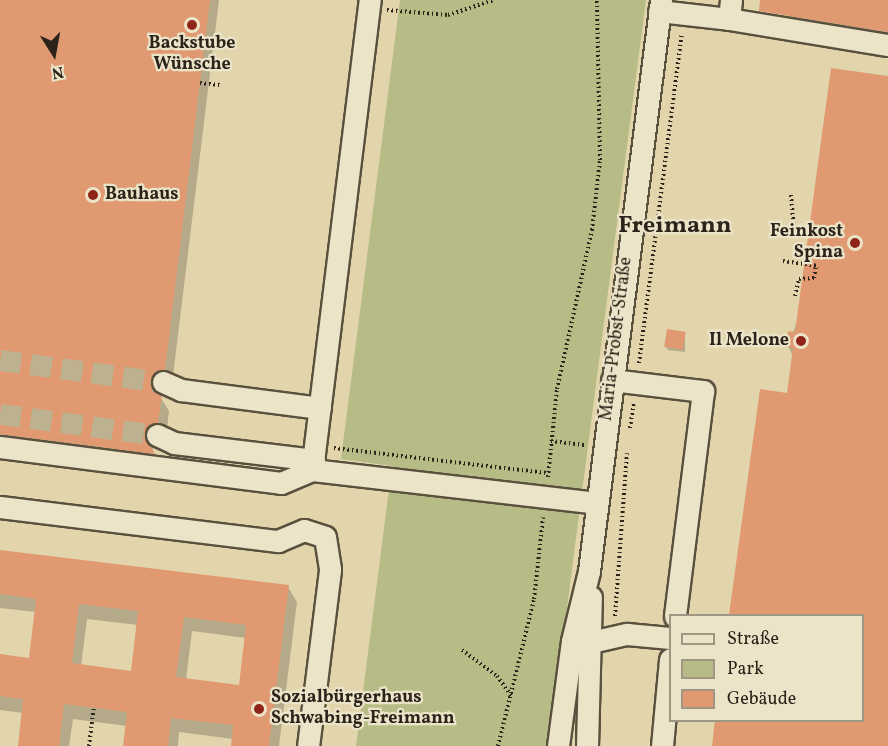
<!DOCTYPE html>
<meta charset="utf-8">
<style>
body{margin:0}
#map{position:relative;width:888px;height:746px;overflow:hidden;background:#e2d5ac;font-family:Vollkorn,serif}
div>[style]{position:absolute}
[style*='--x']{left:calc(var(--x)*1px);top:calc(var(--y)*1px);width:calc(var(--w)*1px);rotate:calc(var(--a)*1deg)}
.green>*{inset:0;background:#b7bc87}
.shadow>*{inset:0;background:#0003}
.building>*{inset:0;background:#e19971;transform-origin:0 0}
.minor-tunnel>*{height:21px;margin-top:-10.5px;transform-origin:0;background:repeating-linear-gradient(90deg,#beb18f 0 21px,transparent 0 31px)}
.path>*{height:4px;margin-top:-2px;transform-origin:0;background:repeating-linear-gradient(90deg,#2c231a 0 1.5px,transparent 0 4.5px)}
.roads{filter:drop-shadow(2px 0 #5a503e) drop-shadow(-2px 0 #5a503e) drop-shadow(0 2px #5a503e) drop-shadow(0 -2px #5a503e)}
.minor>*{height:21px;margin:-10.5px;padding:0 10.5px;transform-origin:10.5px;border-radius:10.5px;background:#ece4c9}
.dots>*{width:16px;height:16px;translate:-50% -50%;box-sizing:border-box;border:3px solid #ece4c9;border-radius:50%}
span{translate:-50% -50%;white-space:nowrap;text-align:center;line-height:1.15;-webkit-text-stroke:4.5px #ece4c9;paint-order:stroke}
.poi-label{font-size:18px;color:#2c231a;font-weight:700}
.left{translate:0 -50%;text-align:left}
.right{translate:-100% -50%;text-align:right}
.street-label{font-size:18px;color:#2c231a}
.district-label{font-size:24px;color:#2c231a;font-weight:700}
.legend{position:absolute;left:669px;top:614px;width:195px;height:108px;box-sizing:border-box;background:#ece4c9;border:2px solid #9f9783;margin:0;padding:8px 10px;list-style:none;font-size:18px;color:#2c231a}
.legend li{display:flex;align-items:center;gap:12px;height:30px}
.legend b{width:30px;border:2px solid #9f9783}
.north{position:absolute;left:24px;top:24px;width:60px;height:60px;-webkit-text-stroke:4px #ece4c9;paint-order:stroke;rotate:169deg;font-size:16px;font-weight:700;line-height:24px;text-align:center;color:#2c231a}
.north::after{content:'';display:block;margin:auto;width:21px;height:27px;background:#2c231a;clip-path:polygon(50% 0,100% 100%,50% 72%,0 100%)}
</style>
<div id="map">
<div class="green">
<div style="clip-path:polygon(400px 0,646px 0,549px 746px,356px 746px,392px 466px,341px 459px)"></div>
</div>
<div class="shadow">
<div style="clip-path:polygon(0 0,219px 0,172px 384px,159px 395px,169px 411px,166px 437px,157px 439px,152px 451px,161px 468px,0 451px)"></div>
<div style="clip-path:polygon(791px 0,888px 0,888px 46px,798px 29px,789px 14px)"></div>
<div style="clip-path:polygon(888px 77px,888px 746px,713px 746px,862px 720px,862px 616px,731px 616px,761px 391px,788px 395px,793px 356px,788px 346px)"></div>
<div style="clip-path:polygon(685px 333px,685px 352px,668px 350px,666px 347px)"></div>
<div style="clip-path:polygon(evenodd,0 551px,288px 587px,297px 602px,279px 746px,232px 746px,233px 739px,179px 732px,178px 746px,124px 746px,127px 726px,73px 719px,69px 746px,19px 746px,23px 713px,0 710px,0 656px,30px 660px,36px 612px,0 608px,0 551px,87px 619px,138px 625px,132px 672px,81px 666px,87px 619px,0 551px,192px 631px,246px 638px,240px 686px,186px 680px,192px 631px)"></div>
</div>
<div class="building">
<div style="clip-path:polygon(0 0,210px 0,165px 370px,155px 372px,150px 383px,162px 395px,158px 423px,149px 425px,144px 435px,155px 454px,0 434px)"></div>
<div style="clip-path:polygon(760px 0,888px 0,888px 32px,759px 11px)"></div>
<div style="clip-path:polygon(831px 68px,888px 76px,888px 746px,712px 746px,715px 720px,862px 720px,862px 615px,729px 615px,760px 389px,787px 393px,793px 348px,786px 347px,788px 331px,795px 332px)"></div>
<div style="left:667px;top:329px;width:19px;height:18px;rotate:9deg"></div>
<div style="clip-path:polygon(evenodd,0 550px,289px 585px,269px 746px,231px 746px,233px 725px,171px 718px,168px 746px,123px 746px,127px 712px,64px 704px,59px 746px,18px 746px,23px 699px,0 696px,0 654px,29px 658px,36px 599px,0 594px,0 550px,79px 604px,138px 611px,131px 671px,72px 663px,79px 604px,0 550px,184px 617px,246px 625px,239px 685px,176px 677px,184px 617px)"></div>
</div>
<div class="minor-tunnel">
<div style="--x:0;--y:360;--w:164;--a:7.7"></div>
<div style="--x:0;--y:414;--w:158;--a:7.6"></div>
</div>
<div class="path">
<div style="--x:387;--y:10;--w:61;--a:4.7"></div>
<div style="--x:448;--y:15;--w:48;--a:-18.1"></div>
<div style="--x:200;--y:83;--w:20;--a:6"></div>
<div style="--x:791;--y:195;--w:34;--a:85"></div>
<div style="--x:783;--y:261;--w:36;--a:8"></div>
<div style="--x:795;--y:296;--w:17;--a:-77"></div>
<div style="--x:799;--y:279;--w:15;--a:-4"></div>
<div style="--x:814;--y:278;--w:13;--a:-81"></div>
<div style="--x:639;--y:363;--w:332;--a:-82.6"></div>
<div style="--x:630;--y:428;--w:25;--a:-81"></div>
<div style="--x:551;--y:441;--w:35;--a:7"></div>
<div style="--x:334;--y:448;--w:215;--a:6.7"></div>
<div style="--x:548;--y:477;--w:88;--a:-84.2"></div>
<div style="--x:557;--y:389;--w:163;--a:-77.6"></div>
<div style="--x:592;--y:230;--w:70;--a:-83.5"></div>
<div style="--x:600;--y:160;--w:160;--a:-91.1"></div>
<div style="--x:615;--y:616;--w:163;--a:-85.8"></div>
<div style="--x:462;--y:650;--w:44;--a:36.6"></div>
<div style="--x:497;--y:676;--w:26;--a:54"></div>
<div style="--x:89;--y:746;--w:38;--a:-83"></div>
<div style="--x:498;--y:746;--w:151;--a:-76.2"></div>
<div style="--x:534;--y:599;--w:82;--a:-83.7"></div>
</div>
<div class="roads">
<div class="minor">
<div style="--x:659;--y:11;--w:70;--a:6.5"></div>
<div style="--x:729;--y:19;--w:19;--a:-84"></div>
<div style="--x:729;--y:19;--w:161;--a:9.3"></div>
<div style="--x:612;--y:380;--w:92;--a:6.9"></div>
<div style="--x:703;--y:391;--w:227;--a:97.1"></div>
<div style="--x:163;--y:382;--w:20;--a:24"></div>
<div style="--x:181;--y:390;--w:140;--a:7.4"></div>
<div style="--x:157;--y:435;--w:19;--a:25"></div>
<div style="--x:174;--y:443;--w:141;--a:6.9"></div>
<div style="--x:0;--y:447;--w:283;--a:7.3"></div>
<div style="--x:281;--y:483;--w:34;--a:-23"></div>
<div style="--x:312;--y:470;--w:287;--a:6.6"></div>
<div style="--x:312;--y:470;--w:474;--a:-83"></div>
<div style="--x:0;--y:507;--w:280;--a:7"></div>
<div style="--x:278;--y:541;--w:28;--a:-23"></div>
<div style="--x:304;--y:530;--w:22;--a:18"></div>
<div style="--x:325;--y:537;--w:33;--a:81"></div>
<div style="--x:330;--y:570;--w:177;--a:97.1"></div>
<div style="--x:591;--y:642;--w:37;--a:-13"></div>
<div style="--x:627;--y:634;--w:43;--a:5.3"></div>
<div style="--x:558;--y:746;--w:106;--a:-82.4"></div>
<div style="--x:572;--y:641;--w:72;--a:-76.3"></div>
<div style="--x:589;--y:571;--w:576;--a:-82.81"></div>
<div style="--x:587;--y:746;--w:149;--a:-88.5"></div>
<div style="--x:662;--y:746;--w:87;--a:-84.7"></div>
</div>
</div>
<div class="dots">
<div style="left:192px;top:25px;background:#8f2418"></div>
<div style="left:93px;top:195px;background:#8f2418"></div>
<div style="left:855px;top:243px;background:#8f2418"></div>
<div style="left:801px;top:341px;background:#8f2418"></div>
<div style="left:259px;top:709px;background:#8f2418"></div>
</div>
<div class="poi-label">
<span style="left:192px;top:55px">Backstube<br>Wünsche</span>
<span class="left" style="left:105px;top:195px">Bauhaus</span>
<span class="right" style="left:843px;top:243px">Feinkost<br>Spina</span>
<span class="right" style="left:789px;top:341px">Il Melone</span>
<span class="left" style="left:271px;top:709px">Sozialbürgerhaus<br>Schwabing-Freimann</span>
</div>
<div class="street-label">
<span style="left:617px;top:339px;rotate:-83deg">Maria-Probst-Straße</span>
</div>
<div class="district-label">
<span style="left:675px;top:227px">Freimann</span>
</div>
<ul class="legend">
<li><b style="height:8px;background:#ece4c9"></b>Straße</li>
<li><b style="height:16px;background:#b7bc87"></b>Park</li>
<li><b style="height:16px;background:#e19971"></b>Gebäude</li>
</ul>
<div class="north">N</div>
</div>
